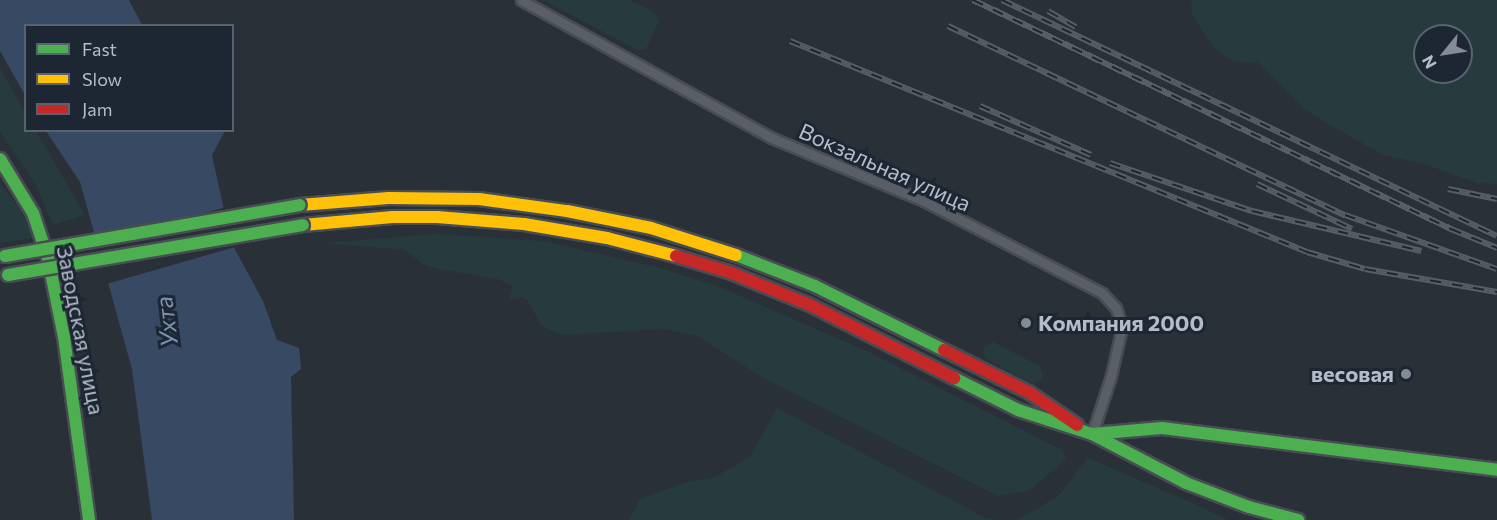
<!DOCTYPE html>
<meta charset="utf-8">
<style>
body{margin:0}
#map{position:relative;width:1497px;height:520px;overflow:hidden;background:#2a3038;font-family:Commissioner,sans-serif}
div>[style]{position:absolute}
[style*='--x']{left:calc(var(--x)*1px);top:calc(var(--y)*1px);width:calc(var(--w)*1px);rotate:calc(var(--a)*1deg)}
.green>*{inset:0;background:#273a3e}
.water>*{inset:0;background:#384963}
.pier>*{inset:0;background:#2a3038;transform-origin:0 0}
.roads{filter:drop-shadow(2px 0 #484c53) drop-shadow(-2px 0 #484c53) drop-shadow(0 2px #484c53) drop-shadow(0 -2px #484c53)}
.street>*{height:9px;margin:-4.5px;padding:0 4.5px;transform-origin:4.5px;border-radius:4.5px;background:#5a5e66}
.fast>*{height:12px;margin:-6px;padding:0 6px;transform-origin:6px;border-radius:6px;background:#4caf50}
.slow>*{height:12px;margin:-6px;padding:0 6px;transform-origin:6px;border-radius:6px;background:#ffc107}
.jam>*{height:12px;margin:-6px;padding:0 6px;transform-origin:6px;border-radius:6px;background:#c62828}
.rail>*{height:6px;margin-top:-3px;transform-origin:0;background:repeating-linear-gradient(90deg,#1d2633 0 11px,#595d64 0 22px);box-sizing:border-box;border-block:2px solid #595d64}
.bridges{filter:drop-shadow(2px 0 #484c53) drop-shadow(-2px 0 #484c53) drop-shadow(0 2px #484c53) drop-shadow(0 -2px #484c53)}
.fast-bridge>*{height:12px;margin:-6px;padding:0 6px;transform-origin:6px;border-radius:6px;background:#4caf50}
.dots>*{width:16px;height:16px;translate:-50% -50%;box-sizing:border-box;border:3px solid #1d2633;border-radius:50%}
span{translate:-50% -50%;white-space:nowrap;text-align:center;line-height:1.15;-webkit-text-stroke:6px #1d2633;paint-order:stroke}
.street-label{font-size:22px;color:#b4bcc9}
.poi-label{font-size:22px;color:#b4bcc9;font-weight:700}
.left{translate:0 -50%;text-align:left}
.right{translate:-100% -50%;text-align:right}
.water-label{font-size:24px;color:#7c92b1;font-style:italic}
.legend{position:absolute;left:24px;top:24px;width:210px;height:108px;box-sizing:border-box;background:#1d2633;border:2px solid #59626f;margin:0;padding:8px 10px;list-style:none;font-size:18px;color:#b4bcc9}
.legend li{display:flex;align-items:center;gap:12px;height:30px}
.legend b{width:30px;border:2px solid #59626f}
.north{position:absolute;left:1413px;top:24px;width:60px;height:60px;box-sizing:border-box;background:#1d2633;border:2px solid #59626f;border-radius:50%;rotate:240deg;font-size:16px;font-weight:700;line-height:24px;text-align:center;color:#b4bcc9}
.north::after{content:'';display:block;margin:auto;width:21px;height:27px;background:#848b96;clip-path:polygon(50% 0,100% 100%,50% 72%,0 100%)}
</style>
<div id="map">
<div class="green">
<div style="clip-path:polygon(543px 0,630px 0,654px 12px,659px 21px,646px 49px,637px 50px)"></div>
<div style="clip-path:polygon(evenodd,1191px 0,1497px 0,1497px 184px,1478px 183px,1421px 163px,1383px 155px,1344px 133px,1307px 111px,1259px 63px,1232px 61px,1213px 47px,1192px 15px,1191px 0,1425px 36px,1461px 36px,1461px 72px,1425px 72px,1425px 36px)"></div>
<div style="clip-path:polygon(0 68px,25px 113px,26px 130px,36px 131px,85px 215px,53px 225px,35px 183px,0 132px)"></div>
<div style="clip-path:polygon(0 182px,22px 212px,34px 238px,0 243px)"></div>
<div style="clip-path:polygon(436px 234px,543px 241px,660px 268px,715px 285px,869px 352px,1062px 450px,1066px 459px,1029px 491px,998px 496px,763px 378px,698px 336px,663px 329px,560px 335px,541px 325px,528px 301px,521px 297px,509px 300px,513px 286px,498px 279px,438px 269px,423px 264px,405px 250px,324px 243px)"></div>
<div style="clip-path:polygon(993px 342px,1040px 366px,1043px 378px,1033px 384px,986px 359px,983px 353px,985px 347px)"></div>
<div style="clip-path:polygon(777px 408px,984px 517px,997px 520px,629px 520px,640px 499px,686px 482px,713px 478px,750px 457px)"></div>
<div style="clip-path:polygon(1088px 458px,1197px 505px,1228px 520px,1012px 520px,1023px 517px,1058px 496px)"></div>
</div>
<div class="water">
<div style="clip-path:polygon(0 0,129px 0,142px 25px,26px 26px,25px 95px,0 51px)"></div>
<div style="clip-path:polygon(46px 131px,225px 131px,212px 155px,231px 242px,263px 301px,277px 340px,299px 348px,301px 369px,291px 377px,294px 520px,152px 520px,132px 369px,80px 182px)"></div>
</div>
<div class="pier">
<div style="left:226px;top:207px;width:41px;height:138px;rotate:74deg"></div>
</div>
<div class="roads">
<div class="street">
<div style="--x:521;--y:0;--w:286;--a:28.8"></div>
<div style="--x:772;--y:138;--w:165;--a:22.5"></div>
<div style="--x:924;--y:201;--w:200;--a:27.3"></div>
<div style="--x:1102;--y:293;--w:21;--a:47"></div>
<div style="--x:1116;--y:308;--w:20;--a:72"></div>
<div style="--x:1122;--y:327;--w:50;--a:102.7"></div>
<div style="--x:1111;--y:376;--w:61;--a:108.1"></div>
</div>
<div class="fast">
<div style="--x:0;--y:159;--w:63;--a:58.6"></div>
<div style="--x:33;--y:213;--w:47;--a:71.6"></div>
<div style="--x:48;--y:258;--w:81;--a:78.6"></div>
<div style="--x:64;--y:337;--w:185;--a:82.2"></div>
<div style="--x:736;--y:255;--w:85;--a:21.4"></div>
<div style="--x:815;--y:286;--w:144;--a:26.4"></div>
<div style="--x:954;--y:378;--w:72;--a:26.6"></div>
<div style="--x:1018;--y:410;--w:78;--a:18"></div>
<div style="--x:1092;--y:434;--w:70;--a:-4.9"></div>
<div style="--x:1162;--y:428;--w:338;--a:7.1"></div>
<div style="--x:1092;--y:434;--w:106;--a:27.5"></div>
<div style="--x:1186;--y:483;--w:67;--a:20.9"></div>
<div style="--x:1249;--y:507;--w:51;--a:14.9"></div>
</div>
<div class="slow">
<div style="--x:300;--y:205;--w:89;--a:-4.5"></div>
<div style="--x:389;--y:198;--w:90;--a:0.6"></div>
<div style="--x:479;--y:199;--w:89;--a:7.8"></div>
<div style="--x:567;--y:211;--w:86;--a:11.4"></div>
<div style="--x:651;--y:228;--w:89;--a:17.6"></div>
<div style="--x:303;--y:225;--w:90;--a:-5.1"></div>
<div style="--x:393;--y:217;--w:44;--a:0"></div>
<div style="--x:437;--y:217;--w:87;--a:4.6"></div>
<div style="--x:524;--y:224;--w:84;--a:9.6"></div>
<div style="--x:607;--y:238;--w:71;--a:14.6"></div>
</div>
<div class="jam">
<div style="--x:676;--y:256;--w:55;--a:16.8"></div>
<div style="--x:729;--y:272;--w:85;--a:22.1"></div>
<div style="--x:808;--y:304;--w:164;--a:26.9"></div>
<div style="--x:944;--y:350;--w:96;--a:26.6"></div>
<div style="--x:1030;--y:393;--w:57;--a:34.2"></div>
</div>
</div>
<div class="rail">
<div style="--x:973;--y:0;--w:530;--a:25.6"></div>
<div style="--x:1451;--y:229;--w:50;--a:22.4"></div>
<div style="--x:1002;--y:0;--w:548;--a:25.49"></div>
<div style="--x:1048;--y:11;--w:32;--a:30"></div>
<div style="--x:948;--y:26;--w:440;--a:25.5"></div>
<div style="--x:1345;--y:215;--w:161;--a:19.6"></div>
<div style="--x:790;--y:41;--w:558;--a:22.2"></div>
<div style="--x:1307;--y:252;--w:60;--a:16.3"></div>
<div style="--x:1365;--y:269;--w:134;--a:9.9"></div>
<div style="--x:980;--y:106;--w:121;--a:23.8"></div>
<div style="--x:1110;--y:163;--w:150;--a:18.7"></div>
<div style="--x:1252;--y:211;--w:174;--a:13.3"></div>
<div style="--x:1257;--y:184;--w:105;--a:25.3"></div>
<div style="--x:1448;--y:189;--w:50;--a:11.5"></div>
</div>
<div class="bridges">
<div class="fast-bridge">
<div style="--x:5;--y:256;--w:299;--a:-9.8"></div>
<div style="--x:8;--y:275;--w:299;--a:-9.6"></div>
</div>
</div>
<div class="dots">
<div style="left:1026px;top:323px;background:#848b96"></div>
<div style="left:1406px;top:374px;background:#848b96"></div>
</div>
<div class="street-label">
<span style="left:885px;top:167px;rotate:24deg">Вокзальная улица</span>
<span style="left:81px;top:330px;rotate:79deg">Заводская улица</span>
</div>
<div class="poi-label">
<span class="left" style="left:1038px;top:323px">Компания 2000</span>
<span class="right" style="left:1394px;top:374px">весовая</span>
</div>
<div class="water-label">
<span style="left:166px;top:322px;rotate:-97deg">Ухта</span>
</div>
<ul class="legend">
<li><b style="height:8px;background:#4caf50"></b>Fast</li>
<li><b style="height:8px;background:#ffc107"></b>Slow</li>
<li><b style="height:8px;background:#c62828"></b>Jam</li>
</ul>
<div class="north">N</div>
</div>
